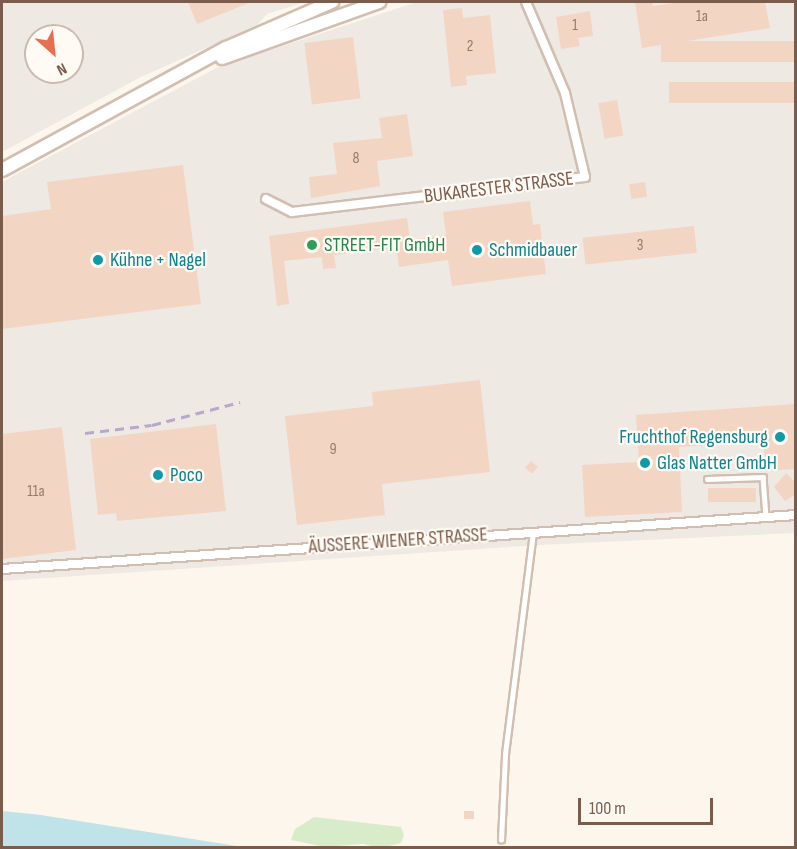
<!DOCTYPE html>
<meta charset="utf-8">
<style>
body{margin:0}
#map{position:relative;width:797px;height:849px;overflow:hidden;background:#fdf6ec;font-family:"Sofia Sans Condensed",sans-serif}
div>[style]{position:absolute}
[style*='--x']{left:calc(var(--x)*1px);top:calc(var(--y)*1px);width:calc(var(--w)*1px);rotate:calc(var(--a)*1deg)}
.industrial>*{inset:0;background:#efe9e4}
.green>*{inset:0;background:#d8ecc9}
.water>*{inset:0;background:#bfe3e8}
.building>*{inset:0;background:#f3d5c3;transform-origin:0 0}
.roads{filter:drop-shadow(2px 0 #d1beb0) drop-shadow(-2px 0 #d1beb0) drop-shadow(0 2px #d1beb0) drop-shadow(0 -2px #d1beb0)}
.lane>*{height:4.5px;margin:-2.25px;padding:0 2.25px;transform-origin:2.25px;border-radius:2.25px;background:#fff}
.street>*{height:8px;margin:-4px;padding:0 4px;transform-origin:4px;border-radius:4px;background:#fff}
.secondary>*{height:12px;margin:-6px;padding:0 6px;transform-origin:6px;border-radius:6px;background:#fff}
.rail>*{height:3px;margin-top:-1.5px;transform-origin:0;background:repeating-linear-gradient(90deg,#b9a8c9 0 9px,transparent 0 15px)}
.dots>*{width:16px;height:16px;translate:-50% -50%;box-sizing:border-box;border:3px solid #fffaf3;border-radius:50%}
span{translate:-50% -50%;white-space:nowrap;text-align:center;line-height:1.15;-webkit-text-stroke:4.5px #fffaf3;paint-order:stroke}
.number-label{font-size:16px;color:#987a6a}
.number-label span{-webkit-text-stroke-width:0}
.street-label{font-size:20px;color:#7a5c4d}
.leisure-label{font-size:20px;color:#27864d}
.left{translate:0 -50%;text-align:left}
.culture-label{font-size:20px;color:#0d838f}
.right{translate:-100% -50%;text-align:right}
.frame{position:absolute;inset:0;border:3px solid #7a5c4d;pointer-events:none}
.north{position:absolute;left:24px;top:24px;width:60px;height:60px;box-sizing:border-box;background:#fffaf3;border:2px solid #cabbb1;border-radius:50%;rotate:153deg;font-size:16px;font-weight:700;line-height:24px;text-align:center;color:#7a5c4d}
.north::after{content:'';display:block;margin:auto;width:21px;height:27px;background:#e76f51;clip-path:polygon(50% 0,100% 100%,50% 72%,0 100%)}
.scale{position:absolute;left:578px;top:798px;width:135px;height:27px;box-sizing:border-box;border:3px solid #7a5c4d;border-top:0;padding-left:8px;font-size:18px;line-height:21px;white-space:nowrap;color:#7a5c4d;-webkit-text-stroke:4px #fffaf3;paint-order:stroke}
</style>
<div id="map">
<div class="industrial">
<div style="clip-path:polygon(evenodd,2px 2px,305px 2px,267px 14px,257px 25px,139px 78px,2px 152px,2px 2px,36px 36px,72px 36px,72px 72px,36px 72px,36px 36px)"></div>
<div style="clip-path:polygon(417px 2px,795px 2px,795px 533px,539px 545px,2px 581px,2px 182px,218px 67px)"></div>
</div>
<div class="green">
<div style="clip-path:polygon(314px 817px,401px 827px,404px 835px,401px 843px,381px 848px,363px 844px,325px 847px,291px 840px,295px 829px)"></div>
</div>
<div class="water">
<div style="clip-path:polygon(2px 811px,41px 815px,243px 847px,2px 847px)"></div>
</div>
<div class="building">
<div style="clip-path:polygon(188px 2px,251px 2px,197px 24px)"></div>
<div style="clip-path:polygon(635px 2px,652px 2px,653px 6px,680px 2px,765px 2px,770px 28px,642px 48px)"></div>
<div style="clip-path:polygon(462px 8px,463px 18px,490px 15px,496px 73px,466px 76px,467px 85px,451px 87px,443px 10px)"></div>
<div style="clip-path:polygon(590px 11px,593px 36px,578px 38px,580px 46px,561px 49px,556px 17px)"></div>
<div style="left:353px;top:37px;width:62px;height:49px;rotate:83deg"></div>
<div style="left:795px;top:41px;width:21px;height:134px;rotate:90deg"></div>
<div style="left:795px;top:82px;width:21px;height:126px;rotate:90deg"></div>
<div style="left:617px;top:100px;width:36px;height:19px;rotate:80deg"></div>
<div style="clip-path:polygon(407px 114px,413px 156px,377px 161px,380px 186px,311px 198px,309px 177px,337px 174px,333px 143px,382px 138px,379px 118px)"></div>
<div style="clip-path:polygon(183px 165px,201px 304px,2px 329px,2px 216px,51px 209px,47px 182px)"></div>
<div style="left:645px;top:182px;width:15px;height:16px;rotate:82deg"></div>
<div style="clip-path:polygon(530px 201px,533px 225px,540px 224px,546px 274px,452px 286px,448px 260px,399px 267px,397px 252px,392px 252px,391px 248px,334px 255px,336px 268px,323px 269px,322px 257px,284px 261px,289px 304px,277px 306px,269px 236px,407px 218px,410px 240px,446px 235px,443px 212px)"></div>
<div style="left:694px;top:226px;width:27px;height:112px;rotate:84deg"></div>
<div style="clip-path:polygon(480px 380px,490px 472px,382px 484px,385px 515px,297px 525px,285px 416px,373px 406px,372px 392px)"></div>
<div style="clip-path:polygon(795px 404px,795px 469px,765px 471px,764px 437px,747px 438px,748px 443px,679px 447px,682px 512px,585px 517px,582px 465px,639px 462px,636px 415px)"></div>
<div style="clip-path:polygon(216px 424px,226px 511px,117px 521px,116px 513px,98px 515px,90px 439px)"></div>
<div style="clip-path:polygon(62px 427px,76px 550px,2px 559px,2px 434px)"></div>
<div style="left:531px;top:461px;width:9px;height:9px;rotate:41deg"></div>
<div style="clip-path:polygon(786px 473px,795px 482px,795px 495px,785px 501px,774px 487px)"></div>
<div style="left:756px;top:488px;width:14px;height:48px;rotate:90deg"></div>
<div style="left:464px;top:811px;width:10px;height:8px"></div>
</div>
<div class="roads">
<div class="lane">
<div style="--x:707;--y:479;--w:56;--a:-2"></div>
<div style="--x:763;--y:477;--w:40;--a:85.7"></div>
<div style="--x:501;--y:840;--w:86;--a:-87.3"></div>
<div style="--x:505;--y:754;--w:223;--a:-82.8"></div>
</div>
<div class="street">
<div style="--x:266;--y:199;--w:29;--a:27"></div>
<div style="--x:292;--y:212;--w:295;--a:-6.8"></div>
<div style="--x:585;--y:177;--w:86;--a:-103.4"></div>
<div style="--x:565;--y:93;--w:99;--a:-113.2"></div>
<div style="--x:2;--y:569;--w:796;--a:-3.89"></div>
</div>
<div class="secondary">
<div style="--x:222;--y:58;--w:167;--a:-19.6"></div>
<div style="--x:2;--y:170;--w:255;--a:-28.6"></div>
<div style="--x:226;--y:48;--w:116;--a:-23.5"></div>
</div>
</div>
<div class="rail">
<div style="--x:85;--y:433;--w:67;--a:-6.8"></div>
<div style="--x:152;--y:425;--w:91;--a:-14.6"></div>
</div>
<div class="dots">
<div style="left:312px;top:245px;background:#2e9e5b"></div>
<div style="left:477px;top:250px;background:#0f9aa8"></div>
<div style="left:98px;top:260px;background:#0f9aa8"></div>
<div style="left:780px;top:437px;background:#0f9aa8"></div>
<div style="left:645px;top:463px;background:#0f9aa8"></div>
<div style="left:158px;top:475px;background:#0f9aa8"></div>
</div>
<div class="number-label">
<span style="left:702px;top:17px">1a</span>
<span style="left:575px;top:26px">1</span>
<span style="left:470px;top:47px">2</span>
<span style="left:356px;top:159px">8</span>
<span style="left:640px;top:246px">3</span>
<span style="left:333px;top:450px">9</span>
<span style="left:36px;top:492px">11a</span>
</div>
<div class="street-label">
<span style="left:499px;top:188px;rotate:-7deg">BUKARESTER STRASSE</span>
<span style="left:398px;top:541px;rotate:-4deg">ÄUSSERE WIENER STRASSE</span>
</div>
<div class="leisure-label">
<span class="left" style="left:324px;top:245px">STREET-FIT GmbH</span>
</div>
<div class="culture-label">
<span class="left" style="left:489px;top:250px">Schmidbauer</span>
<span class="left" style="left:110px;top:260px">Kühne + Nagel</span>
<span class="right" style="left:768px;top:437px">Fruchthof Regensburg</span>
<span class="left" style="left:657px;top:463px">Glas Natter GmbH</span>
<span class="left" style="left:170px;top:475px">Poco</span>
</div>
<div class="frame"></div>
<div class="north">N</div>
<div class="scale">100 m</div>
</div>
